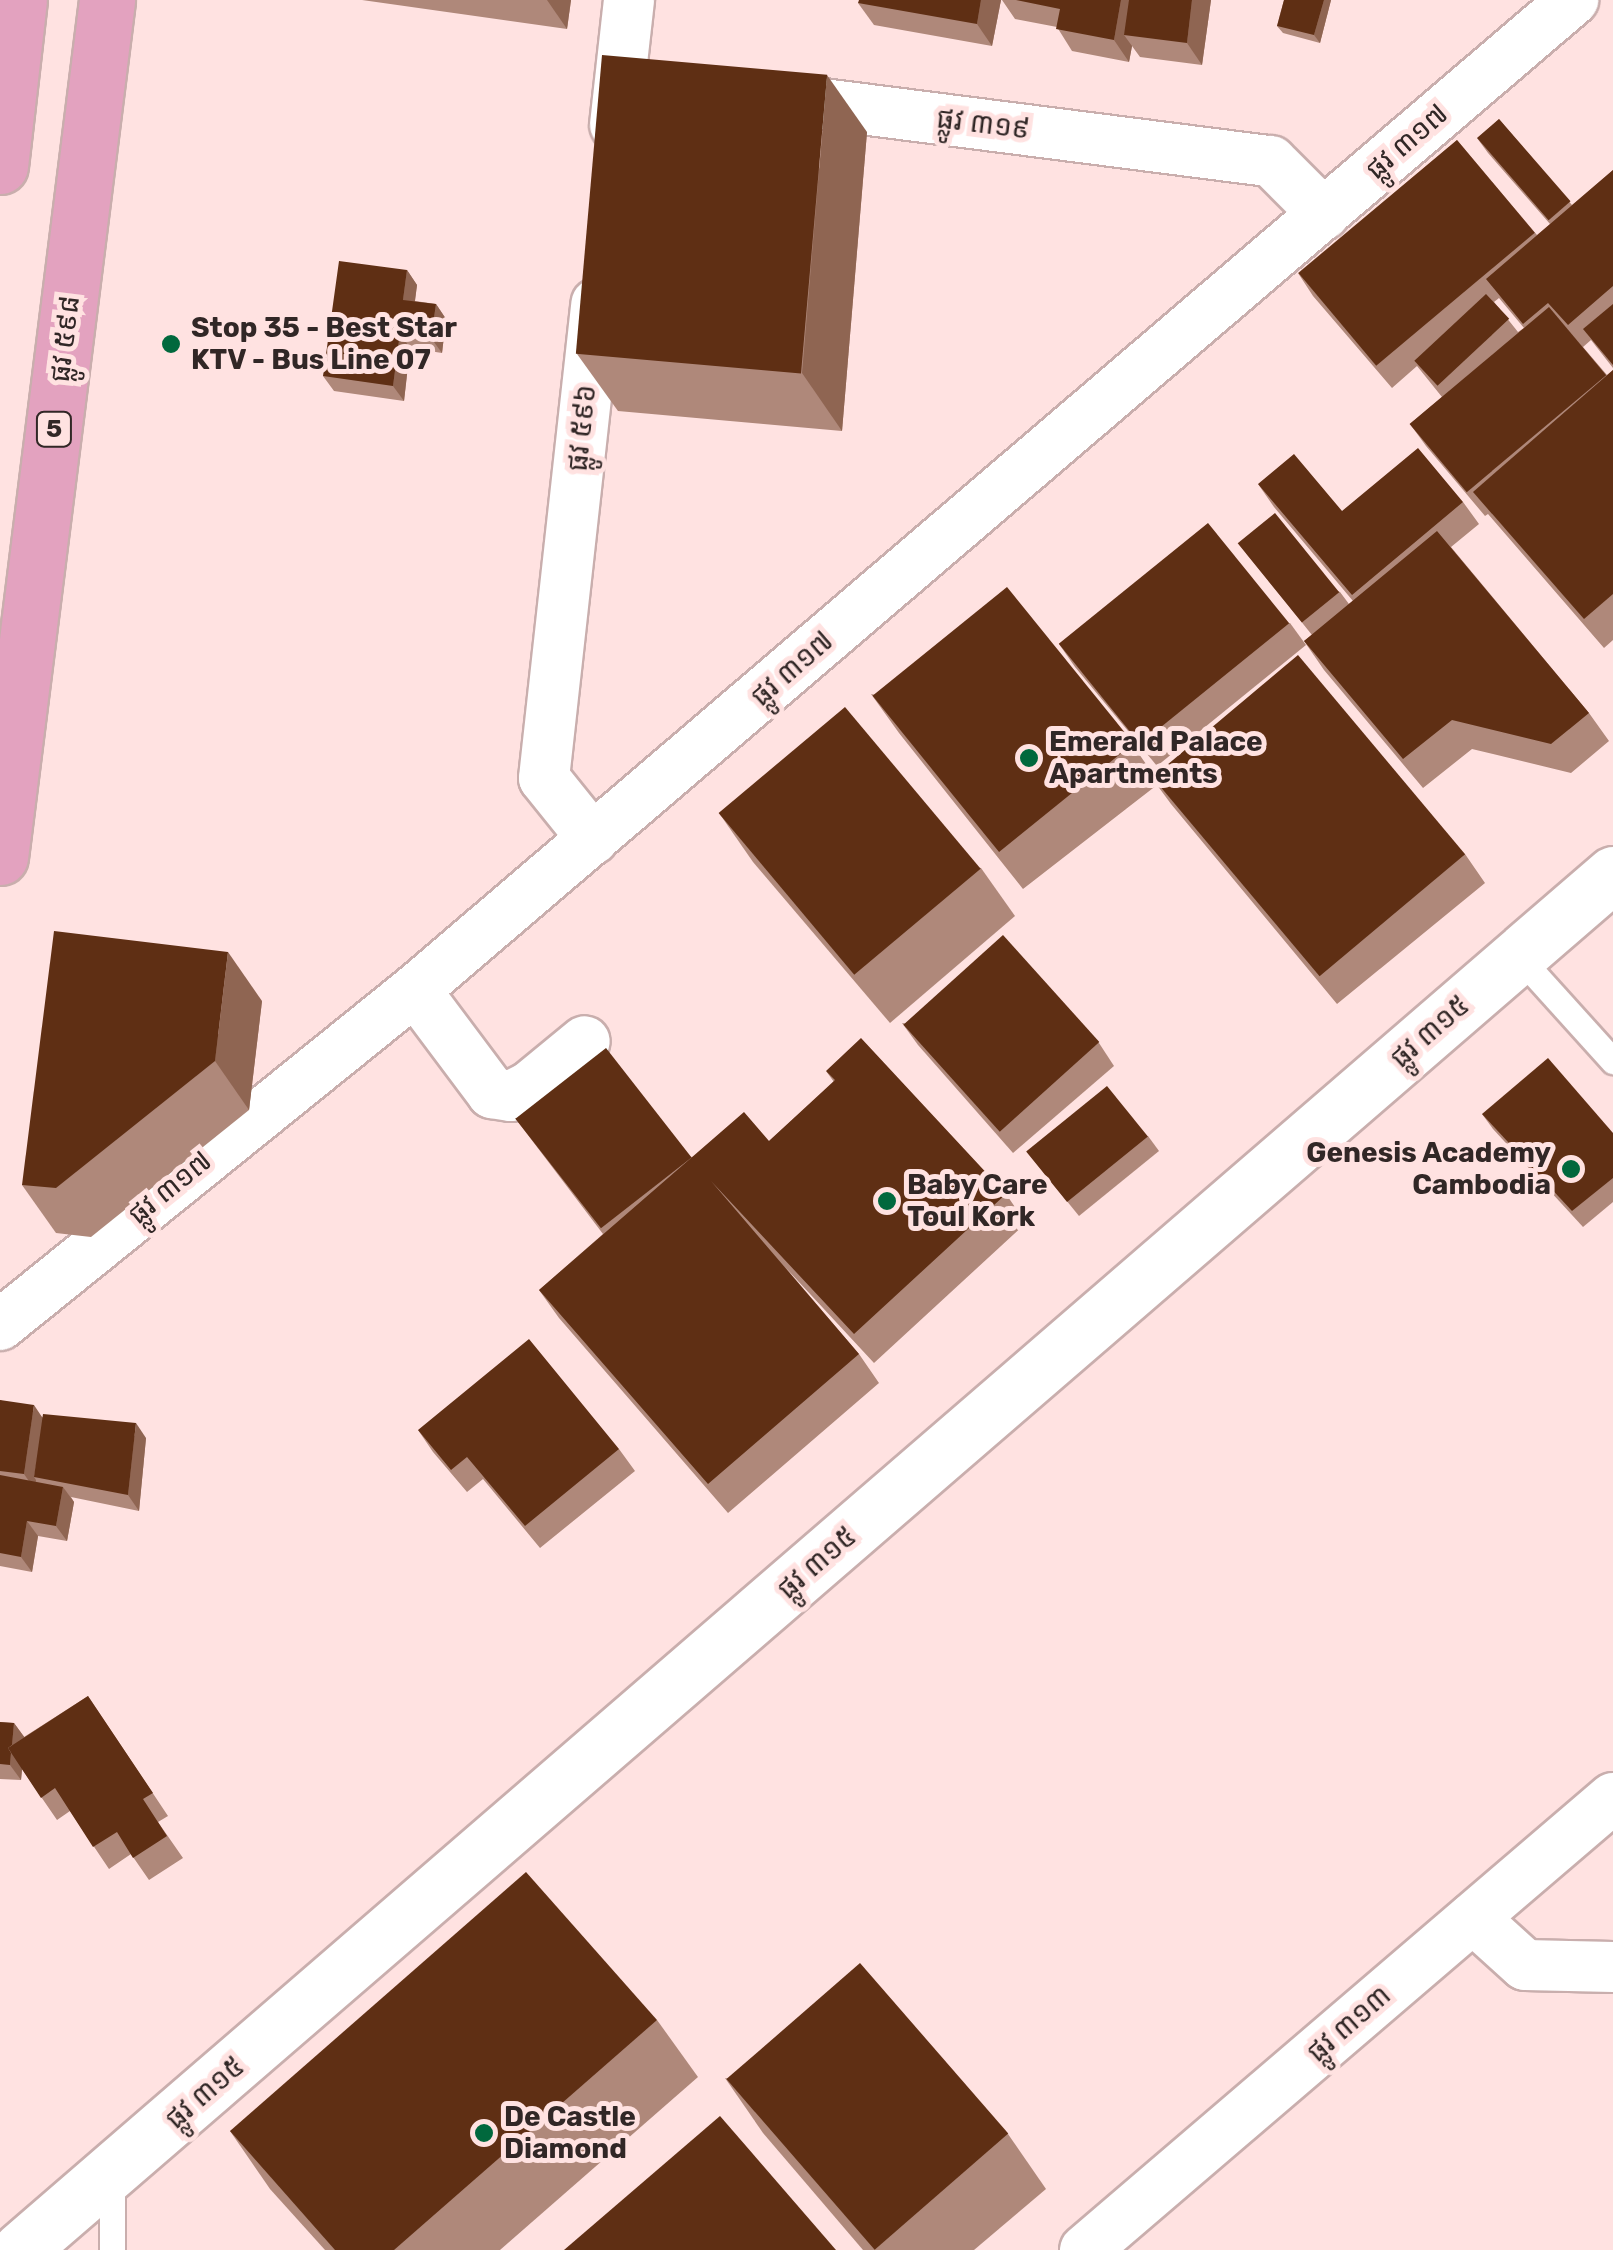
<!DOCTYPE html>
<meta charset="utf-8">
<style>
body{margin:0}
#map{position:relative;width:1613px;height:2250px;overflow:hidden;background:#ffe2e1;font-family:Rubik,"Noto Sans Khmer",sans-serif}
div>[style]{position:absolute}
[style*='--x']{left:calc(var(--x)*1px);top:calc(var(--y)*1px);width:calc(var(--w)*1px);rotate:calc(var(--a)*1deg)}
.roads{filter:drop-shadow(2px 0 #c9aead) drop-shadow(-2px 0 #c9aead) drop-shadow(0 2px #c9aead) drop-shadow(0 -2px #c9aead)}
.service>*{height:25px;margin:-12.5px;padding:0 12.5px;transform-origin:12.5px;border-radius:12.5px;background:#fff}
.minor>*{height:50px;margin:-25px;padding:0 25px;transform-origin:25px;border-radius:25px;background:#fff}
.tertiary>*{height:55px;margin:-27.5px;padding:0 27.5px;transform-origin:27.5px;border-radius:27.5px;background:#fff}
.primary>*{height:55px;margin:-27.5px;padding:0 27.5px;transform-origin:27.5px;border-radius:27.5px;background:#e3a2bf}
.wall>*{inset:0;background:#af887a}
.shaded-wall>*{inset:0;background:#8f6552}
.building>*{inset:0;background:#5f2f14;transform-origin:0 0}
.dots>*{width:28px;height:28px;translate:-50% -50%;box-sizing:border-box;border:5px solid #ffe2e1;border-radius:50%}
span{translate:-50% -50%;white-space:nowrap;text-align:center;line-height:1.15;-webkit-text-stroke:10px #ffe2e1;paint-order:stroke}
.shield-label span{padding:2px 8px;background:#ffe2e1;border:2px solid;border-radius:8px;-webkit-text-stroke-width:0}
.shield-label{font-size:25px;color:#312726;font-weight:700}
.street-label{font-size:28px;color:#312726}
.poi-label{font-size:28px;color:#312726;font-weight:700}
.left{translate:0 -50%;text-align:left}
.right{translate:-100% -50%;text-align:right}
</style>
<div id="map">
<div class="roads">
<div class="service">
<div style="--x:1518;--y:956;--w:142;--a:47.9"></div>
<div style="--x:112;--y:2250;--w:77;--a:-90"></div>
</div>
<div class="minor">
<div style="--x:784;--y:99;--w:491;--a:7.3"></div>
<div style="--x:1271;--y:161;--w:75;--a:45"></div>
<div style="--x:615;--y:125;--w:126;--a:-83.6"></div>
<div style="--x:593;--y:839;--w:78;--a:-128.8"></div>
<div style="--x:544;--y:778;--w:477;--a:-83.7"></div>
<div style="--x:415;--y:990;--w:129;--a:53.2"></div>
<div style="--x:492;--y:1093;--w:19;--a:9"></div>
<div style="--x:511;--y:1096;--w:20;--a:-27"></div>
<div style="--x:529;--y:1087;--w:72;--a:-39.4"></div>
<div style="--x:0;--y:1325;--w:533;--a:-38.91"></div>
<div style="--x:415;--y:990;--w:1524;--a:-40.53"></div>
<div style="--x:1473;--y:1918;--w:70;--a:42.1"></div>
<div style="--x:1525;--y:1965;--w:88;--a:1.3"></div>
<div style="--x:1085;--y:2250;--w:695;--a:-40.57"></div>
</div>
<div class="tertiary">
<div style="--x:20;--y:2250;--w:2105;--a:-40.82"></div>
</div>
<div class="primary">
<div style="--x:0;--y:166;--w:167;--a:-83.5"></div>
<div style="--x:0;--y:857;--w:864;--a:-82.88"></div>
</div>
</div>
<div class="wall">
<div style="clip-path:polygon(362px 0,571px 0,567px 29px)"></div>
<div style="clip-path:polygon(1001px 0,992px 46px,874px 25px,858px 3px)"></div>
<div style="clip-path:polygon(1002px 0,1211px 0,1202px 65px,1140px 57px,1132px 46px,1129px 62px,1072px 51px,1057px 27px,1015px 19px)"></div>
<div style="clip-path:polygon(1284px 0,1331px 0,1320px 43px,1283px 33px,1277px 26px)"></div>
<div style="clip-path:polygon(evenodd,1499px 119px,1572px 205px,1613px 170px,1613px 368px,1591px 340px,1583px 347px,1607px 375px,1613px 370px,1613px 640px,1604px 648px,1488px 514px,1485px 516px,1426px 446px,1410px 424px,1442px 397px,1417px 366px,1392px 388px,1313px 296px,1298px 273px,1457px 140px,1537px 235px,1550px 224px,1488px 153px,1477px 138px,1499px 119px,1499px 298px,1524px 328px,1518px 332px,1494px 302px,1499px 298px)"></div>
<div style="clip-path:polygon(867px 132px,842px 431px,618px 411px,577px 354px)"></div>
<div style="clip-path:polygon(407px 270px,417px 285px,415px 301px,436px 304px,446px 319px,442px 353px,410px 348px,404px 401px,334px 391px,323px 376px)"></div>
<div style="clip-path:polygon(1258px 484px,1342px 511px,1463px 502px,1479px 524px,1451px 547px,1589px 713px,1609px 741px,1571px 773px,1472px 749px,1423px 788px,1324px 670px,1304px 641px,1312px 635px,1238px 543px,1340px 592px,1349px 604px,1353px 601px,1274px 507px)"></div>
<div style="clip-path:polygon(1290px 623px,1306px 645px,1157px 766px,1075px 667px,1059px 644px)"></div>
<div style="clip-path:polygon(871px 694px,1132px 744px,1153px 774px,1465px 854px,1485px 883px,1337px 1004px,1171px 804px,1157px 785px,1023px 889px,899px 733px)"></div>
<div style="clip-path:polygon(719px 813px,981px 868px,1015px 916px,890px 1023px,753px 862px)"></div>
<div style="clip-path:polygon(262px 1001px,249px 1110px,91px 1237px,56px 1233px,22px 1185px)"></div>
<div style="clip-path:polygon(902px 1023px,1099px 1043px,1114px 1066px,1013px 1153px,918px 1045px)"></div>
<div style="clip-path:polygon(826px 1071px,1006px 1194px,1026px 1223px,874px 1363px,785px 1267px,859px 1354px,879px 1383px,728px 1513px,559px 1318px,539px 1290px,603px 1234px,515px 1118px,692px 1157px,769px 1141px,834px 1082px)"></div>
<div style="clip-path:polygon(1482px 1114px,1613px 1133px,1613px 1202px,1583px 1227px,1493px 1129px)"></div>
<div style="clip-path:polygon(1148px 1136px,1159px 1151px,1079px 1216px,1027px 1152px)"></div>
<div style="clip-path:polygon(0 1400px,42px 1417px,146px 1438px,139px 1511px,71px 1497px,74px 1502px,67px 1541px,38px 1536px,32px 1572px,0 1566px)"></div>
<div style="clip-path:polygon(418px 1430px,619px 1449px,635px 1471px,540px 1548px,483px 1479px,467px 1492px,433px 1452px)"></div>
<div style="clip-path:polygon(88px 1696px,168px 1816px,158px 1822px,183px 1858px,149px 1880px,131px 1854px,109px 1869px,70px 1811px,57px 1820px,22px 1769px,21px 1780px,0 1779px,0 1722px,14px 1723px,24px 1737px)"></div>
<div style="clip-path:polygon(657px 2020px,698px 2077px,500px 2250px,325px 2250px,270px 2189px,230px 2131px)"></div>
<div style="clip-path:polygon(725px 2078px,1008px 2134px,1046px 2189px,974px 2250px,863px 2250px,763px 2133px)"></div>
</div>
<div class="shaded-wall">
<div style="clip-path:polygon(547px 0,571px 0,567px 29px)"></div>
<div style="clip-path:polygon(981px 0,1001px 0,992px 46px,977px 24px)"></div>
<div style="clip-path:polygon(1121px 0,1141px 0,1124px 35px,1132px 46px,1129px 62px,1114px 40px)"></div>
<div style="clip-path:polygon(1192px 0,1211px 0,1202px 65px,1187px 43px)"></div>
<div style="clip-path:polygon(1324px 0,1331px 0,1320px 43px,1314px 35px)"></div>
<div style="clip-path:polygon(827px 75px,867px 132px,842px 431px,802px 373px)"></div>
<div style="clip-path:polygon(407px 270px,417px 285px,413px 315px,403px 300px)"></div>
<div style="clip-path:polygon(436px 304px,446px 319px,442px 353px,431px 338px)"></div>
<div style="clip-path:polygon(400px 333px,410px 348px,404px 401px,393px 386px)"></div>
<div style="clip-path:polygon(228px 952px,262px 1001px,249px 1110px,215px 1061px)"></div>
<div style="clip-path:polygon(34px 1405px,44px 1420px,34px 1477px,36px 1480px,35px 1490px,24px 1474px)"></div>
<div style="clip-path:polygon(136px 1423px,146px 1438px,139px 1511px,128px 1495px)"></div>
<div style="clip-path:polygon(63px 1487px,74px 1502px,67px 1541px,56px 1526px)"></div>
<div style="clip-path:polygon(27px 1521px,38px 1536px,32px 1572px,21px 1557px)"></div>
<div style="clip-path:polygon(14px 1723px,25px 1738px,21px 1780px,10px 1765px)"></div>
</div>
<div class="building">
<div style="clip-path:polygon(859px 0,981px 0,977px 24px,858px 3px)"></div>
<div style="clip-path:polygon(1016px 0,1121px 0,1114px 40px,1056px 29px,1060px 9px)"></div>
<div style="clip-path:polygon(1129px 0,1192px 0,1187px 43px,1124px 35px)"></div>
<div style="clip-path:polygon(1284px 0,1324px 0,1314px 35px,1277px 26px)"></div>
<div style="left:602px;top:55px;width:226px;height:300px;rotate:5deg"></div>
<div style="left:1499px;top:119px;width:109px;height:29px;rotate:49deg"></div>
<div style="left:1457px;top:140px;width:121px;height:207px;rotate:50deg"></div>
<div style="clip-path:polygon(1613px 170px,1613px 286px,1568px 325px,1548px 303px,1523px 324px,1486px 279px)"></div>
<div style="clip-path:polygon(339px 261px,407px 270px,403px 300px,436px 304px,431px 338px,400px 333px,393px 386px,323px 376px)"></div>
<div style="left:1486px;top:294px;width:34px;height:98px;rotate:47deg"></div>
<div style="clip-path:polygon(1613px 304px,1613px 365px,1583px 329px)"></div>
<div style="left:1549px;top:307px;width:89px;height:182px;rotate:50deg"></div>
<div style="clip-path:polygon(1613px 370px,1613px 594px,1584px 619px,1473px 492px)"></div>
<div style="clip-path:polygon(1418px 448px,1463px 502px,1352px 595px,1258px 484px,1294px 454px,1342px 511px)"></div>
<div style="left:1275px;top:513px;width:102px;height:48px;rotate:51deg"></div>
<div style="left:1208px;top:523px;width:129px;height:192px;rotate:51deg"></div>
<div style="clip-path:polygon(1437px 531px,1589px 713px,1551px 744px,1452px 720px,1403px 759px,1304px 641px)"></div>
<div style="left:1007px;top:587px;width:201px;height:173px;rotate:51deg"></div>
<div style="left:1298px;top:655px;width:260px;height:190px;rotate:50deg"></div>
<div style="left:845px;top:707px;width:211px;height:165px;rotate:50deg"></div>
<div style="clip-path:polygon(54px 931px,228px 952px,215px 1061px,56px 1188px,22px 1185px)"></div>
<div style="left:1003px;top:935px;width:144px;height:134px;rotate:48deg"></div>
<div style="clip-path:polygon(861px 1038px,1006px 1194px,854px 1334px,711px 1181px,859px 1354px,708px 1484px,539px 1290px,744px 1112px,769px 1141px,835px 1080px,826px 1071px)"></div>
<div style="left:606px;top:1048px;width:139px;height:115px;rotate:52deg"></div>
<div style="clip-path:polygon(1548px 1058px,1613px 1133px,1613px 1178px,1572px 1211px,1482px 1114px)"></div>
<div style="left:1107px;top:1086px;width:65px;height:104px;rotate:51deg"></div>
<div style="clip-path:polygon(529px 1339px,619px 1449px,525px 1526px,467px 1457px,451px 1470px,418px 1430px)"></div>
<div style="clip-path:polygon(0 1400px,34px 1405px,24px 1474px,0 1471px)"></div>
<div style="clip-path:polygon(43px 1414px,136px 1423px,128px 1495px,34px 1477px)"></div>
<div style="clip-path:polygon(0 1475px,63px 1487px,56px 1526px,27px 1521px,21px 1557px,0 1553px)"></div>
<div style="clip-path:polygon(88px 1696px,153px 1793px,143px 1799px,167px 1836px,133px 1858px,117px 1832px,93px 1847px,55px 1788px,41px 1798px,8px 1748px)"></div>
<div style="clip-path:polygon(0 1722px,14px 1723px,12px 1745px,8px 1748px,11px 1753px,10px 1765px,0 1764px)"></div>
<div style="clip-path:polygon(526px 1872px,657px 2020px,394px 2250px,335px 2250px,230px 2131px)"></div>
<div style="left:860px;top:1963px;width:226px;height:177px;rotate:49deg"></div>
<div style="clip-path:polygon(720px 2116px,836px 2250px,564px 2250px)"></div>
</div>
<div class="dots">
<div style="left:171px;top:344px;background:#01683d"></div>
<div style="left:1029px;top:758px;background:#01683d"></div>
<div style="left:1571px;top:1169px;background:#01683d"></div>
<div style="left:887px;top:1201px;background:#01683d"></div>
<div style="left:484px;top:2133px;background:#01683d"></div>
</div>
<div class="shield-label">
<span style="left:54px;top:429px">5</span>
</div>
<div class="street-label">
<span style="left:983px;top:124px;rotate:7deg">ផ្លូវ ៣១៩</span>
<span style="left:1407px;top:142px;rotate:-41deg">ផ្លូវ ៣១៧</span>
<span style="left:65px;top:339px;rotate:-83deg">ផ្លូវ ៥៩៨</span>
<span style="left:582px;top:428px;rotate:-84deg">ផ្លូវ ៥៩៦</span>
<span style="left:792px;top:669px;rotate:-41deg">ផ្លូវ ៣១៧</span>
<span style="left:1430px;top:1032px;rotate:-41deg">ផ្លូវ ៣១៥</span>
<span style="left:170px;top:1188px;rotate:-39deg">ផ្លូវ ៣១៧</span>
<span style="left:817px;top:1563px;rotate:-41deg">ផ្លូវ ៣១៥</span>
<span style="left:1349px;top:2024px;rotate:-41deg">ផ្លូវ ៣១៣</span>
<span style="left:205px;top:2093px;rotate:-41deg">ផ្លូវ ៣១៥</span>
</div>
<div class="poi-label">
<span class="left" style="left:191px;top:344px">Stop 35 - Best Star<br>KTV - Bus Line 07</span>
<span class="left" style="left:1049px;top:758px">Emerald Palace<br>Apartments</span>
<span class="right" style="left:1551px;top:1169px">Genesis Academy<br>Cambodia</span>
<span class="left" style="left:907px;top:1201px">Baby Care<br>Toul Kork</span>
<span class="left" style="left:504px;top:2133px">De Castle<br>Diamond</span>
</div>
</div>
